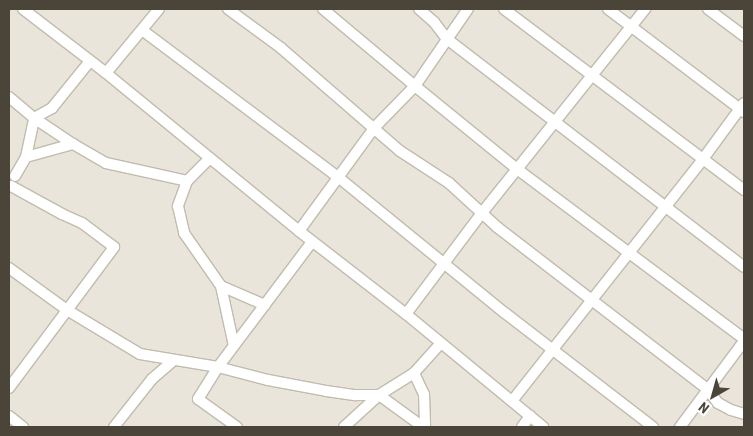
<!DOCTYPE html>
<style>
body{margin:0}
#map{position:relative;width:753px;height:436px;overflow:hidden;background:#f6f3ec;font-family:"Roboto Condensed",sans-serif}
div>[style]{position:absolute}
[style*='--x']{left:calc(var(--x)*1px);top:calc(var(--y)*1px);width:calc(var(--w)*1px);rotate:calc(var(--a)*1deg)}
.residential>*{inset:0;background:#eae5da;transform-origin:0 0}
.roads{filter:drop-shadow(1px 0 #c2bbae) drop-shadow(-1px 0 #c2bbae) drop-shadow(0 1px #c2bbae) drop-shadow(0 -1px #c2bbae)}
.street>*{height:10px;margin:-5px;padding:0 5px;transform-origin:5px;border-radius:5px;background:#fff}
span{translate:-50% -50%;white-space:nowrap;text-align:center;line-height:1.15;-webkit-text-stroke:5px #fff;paint-order:stroke}
.frame{position:absolute;inset:0;border:10px solid #4b4439;pointer-events:none}
.north{position:absolute;left:688px;top:371px;width:50px;height:50px;-webkit-text-stroke:4px #fff;paint-order:stroke;rotate:218deg;font-size:14px;font-weight:700;line-height:20px;text-align:center;color:#4b4439}
.north::after{content:'';display:block;margin:auto;width:18px;height:22px;background:#4b4439;clip-path:polygon(50% 0,100% 100%,50% 72%,0 100%)}
</style>
<div id="map">
<div class="residential">
<div style="left:9px;top:9px;width:735px;height:418px"></div>
</div>
<div class="roads">
<div class="street">
<div style="--x:23;--y:9;--w:105;--a:37.6"></div>
<div style="--x:106;--y:73;--w:249;--a:39.3"></div>
<div style="--x:299;--y:231;--w:135;--a:37.8"></div>
<div style="--x:406;--y:314;--w:178;--a:39.5"></div>
<div style="--x:228;--y:9;--w:66;--a:36.3"></div>
<div style="--x:281;--y:48;--w:157;--a:40.9"></div>
<div style="--x:400;--y:151;--w:59;--a:33.1"></div>
<div style="--x:449;--y:183;--w:65;--a:42.5"></div>
<div style="--x:497;--y:227;--w:265;--a:37.6"></div>
<div style="--x:707;--y:389;--w:18;--a:52"></div>
<div style="--x:718;--y:403;--w:15;--a:28"></div>
<div style="--x:731;--y:410;--w:14;--a:17"></div>
<div style="--x:323;--y:9;--w:120;--a:39.9"></div>
<div style="--x:415;--y:86;--w:132;--a:39.1"></div>
<div style="--x:517;--y:169;--w:284;--a:36.8"></div>
<div style="--x:419;--y:9;--w:20;--a:41"></div>
<div style="--x:434;--y:22;--w:21;--a:53"></div>
<div style="--x:447;--y:39;--w:374;--a:37.5"></div>
<div style="--x:504;--y:9;--w:301;--a:37"></div>
<div style="--x:608;--y:9;--w:171;--a:37.1"></div>
<div style="--x:708;--y:9;--w:45;--a:36.9"></div>
<div style="--x:142;--y:30;--w:245;--a:36.9"></div>
<div style="--x:338;--y:177;--w:215;--a:39.2"></div>
<div style="--x:505;--y:313;--w:187;--a:37.6"></div>
<div style="--x:106;--y:73;--w:83;--a:-50.4"></div>
<div style="--x:9;--y:97;--w:33;--a:40"></div>
<div style="--x:34;--y:118;--w:47;--a:33.7"></div>
<div style="--x:73;--y:144;--w:38;--a:30"></div>
<div style="--x:106;--y:163;--w:83;--a:12.5"></div>
<div style="--x:34;--y:118;--w:21;--a:-29"></div>
<div style="--x:52;--y:108;--w:60;--a:-51"></div>
<div style="--x:26;--y:157;--w:49;--a:-15.5"></div>
<div style="--x:209;--y:159;--w:31;--a:135"></div>
<div style="--x:187;--y:181;--w:27;--a:110"></div>
<div style="--x:178;--y:206;--w:28;--a:77"></div>
<div style="--x:184;--y:233;--w:65;--a:55.1"></div>
<div style="--x:221;--y:286;--w:61;--a:77.8"></div>
<div style="--x:15;--y:176;--w:22;--a:-60"></div>
<div style="--x:26;--y:157;--w:40;--a:-78"></div>
<div style="--x:299;--y:231;--w:127;--a:-53.9"></div>
<div style="--x:374;--y:128;--w:59;--a:-45.7"></div>
<div style="--x:415;--y:86;--w:93;--a:-55.5"></div>
<div style="--x:9;--y:268;--w:72;--a:35.9"></div>
<div style="--x:67;--y:310;--w:85;--a:31.1"></div>
<div style="--x:140;--y:354;--w:79;--a:9.5"></div>
<div style="--x:218;--y:367;--w:52;--a:14.6"></div>
<div style="--x:268;--y:380;--w:59;--a:10.7"></div>
<div style="--x:326;--y:391;--w:30;--a:8"></div>
<div style="--x:356;--y:395;--w:23;--a:0"></div>
<div style="--x:379;--y:395;--w:41;--a:-32.2"></div>
<div style="--x:414;--y:373;--w:40;--a:-48"></div>
<div style="--x:221;--y:286;--w:48;--a:23.4"></div>
<div style="--x:406;--y:314;--w:125;--a:-53.1"></div>
<div style="--x:481;--y:214;--w:263;--a:-51.3"></div>
<div style="--x:414;--y:373;--w:23;--a:65"></div>
<div style="--x:424;--y:394;--w:33;--a:88"></div>
<div style="--x:9;--y:388;--w:176;--a:-53.3"></div>
<div style="--x:114;--y:247;--w:40;--a:-143"></div>
<div style="--x:82;--y:223;--w:22;--a:-156"></div>
<div style="--x:62;--y:214;--w:58;--a:-151.2"></div>
<div style="--x:512;--y:401;--w:308;--a:-51.7"></div>
<div style="--x:703;--y:159;--w:69;--a:-53.8"></div>
<div style="--x:9;--y:416;--w:18;--a:38"></div>
<div style="--x:114;--y:427;--w:61;--a:-51.6"></div>
<div style="--x:152;--y:379;--w:28;--a:-41"></div>
<div style="--x:237;--y:427;--w:48;--a:-144.3"></div>
<div style="--x:198;--y:399;--w:38;--a:-58"></div>
<div style="--x:218;--y:367;--w:156;--a:-53.1"></div>
<div style="--x:344;--y:427;--w:47;--a:-42.4"></div>
<div style="--x:379;--y:395;--w:54;--a:36"></div>
<div style="--x:522;--y:427;--w:14;--a:-54"></div>
<div style="--x:680;--y:427;--w:107;--a:-53.3"></div>
</div>
</div>
<div class="frame"></div>
<div class="north">N</div>
</div>
